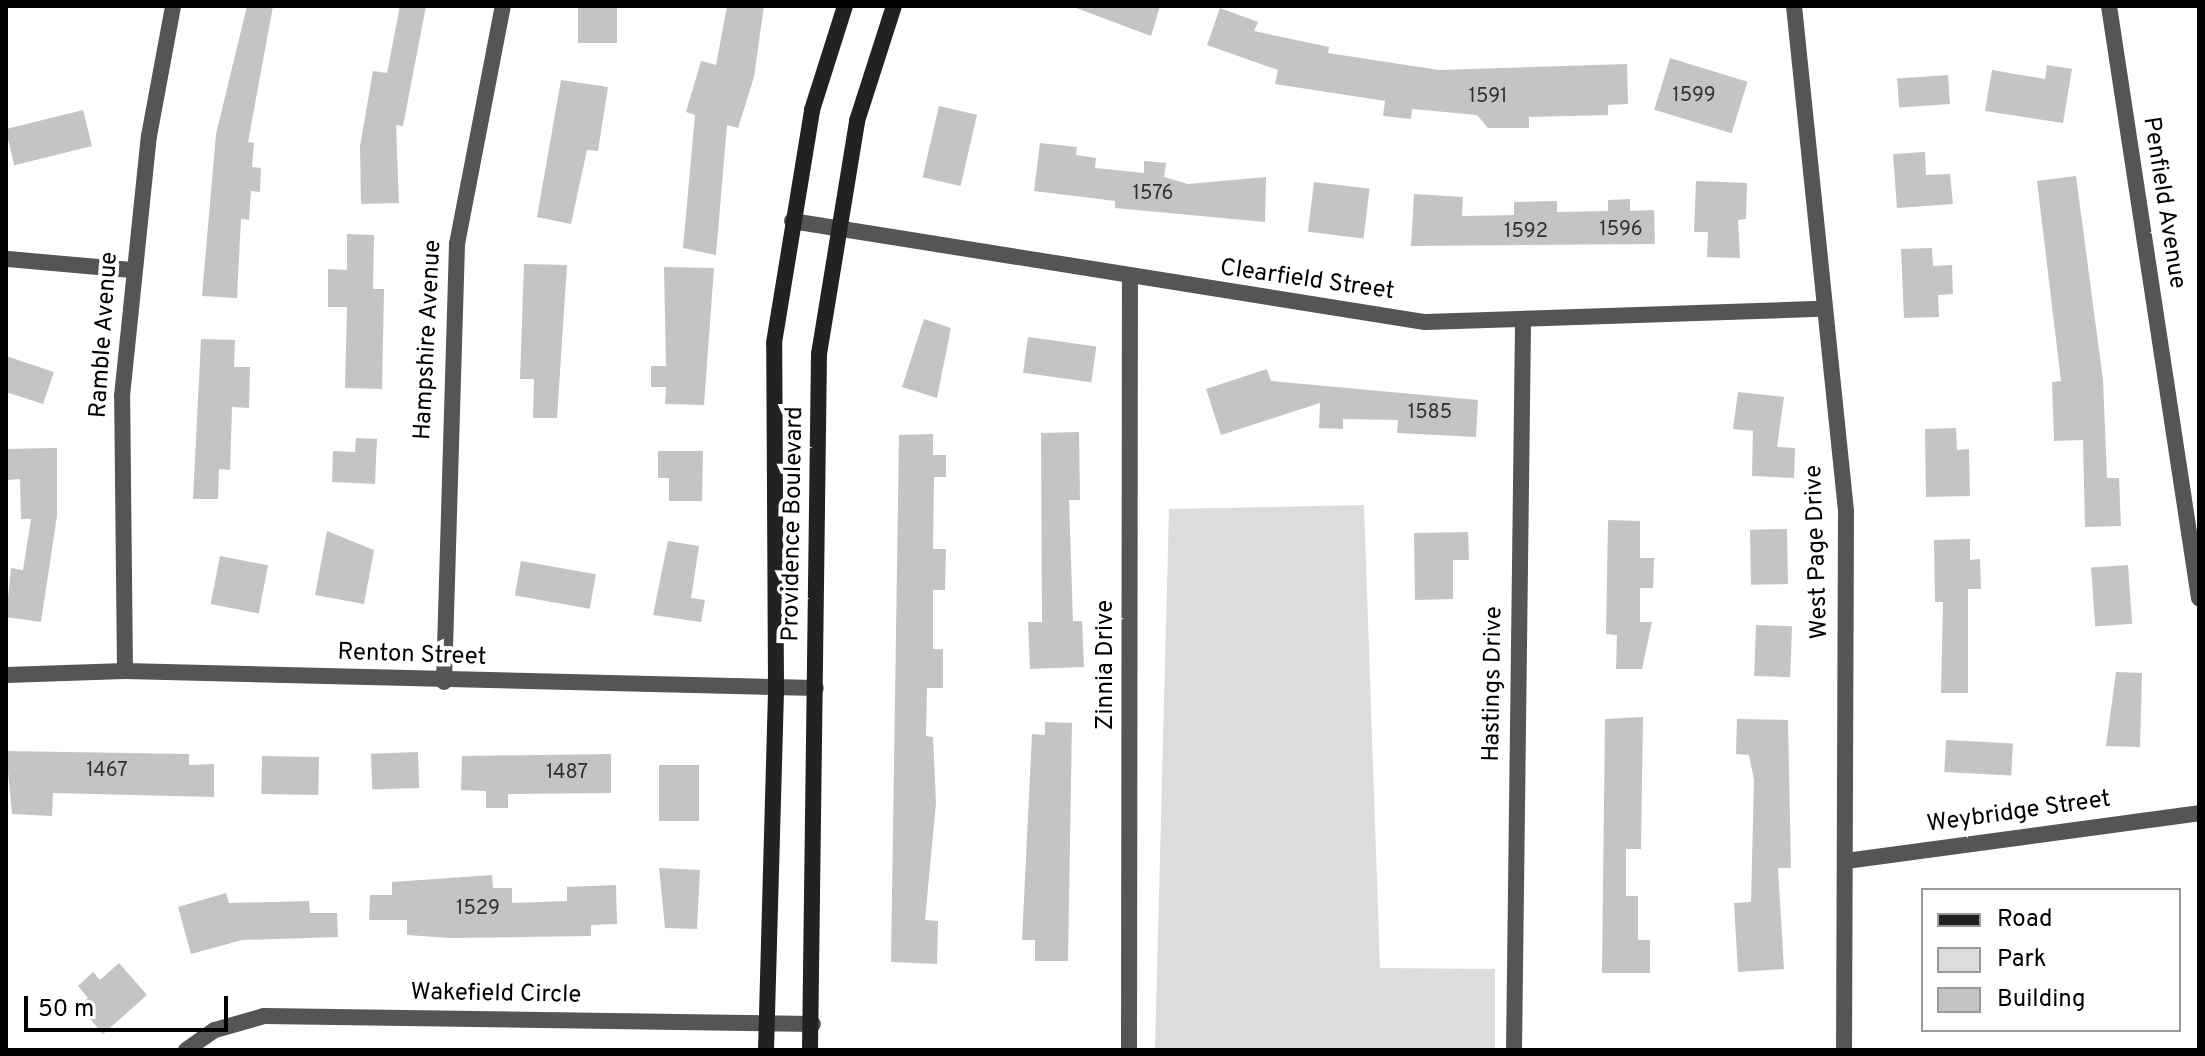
<!DOCTYPE html>
<style>
body{margin:0}
#map{position:relative;width:2205px;height:1056px;overflow:hidden;background:#fff;font-family:Overpass,sans-serif}
div>[style]{position:absolute}
[style*='--x']{left:calc(var(--x)*1px);top:calc(var(--y)*1px);width:calc(var(--w)*1px);rotate:calc(var(--a)*1deg)}
.green>*{inset:0;background:#dcdcdc}
.building>*{inset:0;background:#c4c4c4;transform-origin:0 0}
.street>*{height:16px;margin:-8px;padding:0 8px;transform-origin:8px;border-radius:8px;background:#555}
.secondary>*{height:16px;margin:-8px;padding:0 8px;transform-origin:8px;border-radius:8px;background:#222}
span{translate:-50% -50%;white-space:nowrap;text-align:center;line-height:1.15;-webkit-text-stroke:8px #fff;paint-order:stroke}
.number-label{font-size:20px;color:#313131}
.number-label span{-webkit-text-stroke-width:0}
.street-label{font-size:24px;color:#000}
.frame{position:absolute;inset:0;border:8px solid #000;pointer-events:none}
.legend{position:absolute;left:1921px;top:888px;width:260px;height:144px;box-sizing:border-box;background:#fff;border:2px solid #999;margin:0;padding:10px 14px;list-style:none;font-size:24px;color:#000}
.legend li{display:flex;align-items:center;gap:16px;height:40px}
.legend b{width:40px;border:2px solid #999}
.scale{position:absolute;left:24px;top:996px;width:204px;height:36px;box-sizing:border-box;border:4px solid #000;border-top:0;padding-left:10px;font-size:24px;line-height:28px;white-space:nowrap;color:#000;-webkit-text-stroke:6px #fff;paint-order:stroke}
</style>
<div id="map">
<div class="green">
<div style="clip-path:polygon(1364px 505px,1380px 968px,1495px 969px,1495px 1050px,1155px 1050px,1169px 509px)"></div>
</div>
<div class="building">
<div style="clip-path:polygon(247px 6px,273px 6px,248px 142px,254px 143px,252px 167px,261px 168px,260px 192px,251px 191px,249px 220px,241px 219px,237px 298px,202px 296px,216px 134px)"></div>
<div style="clip-path:polygon(400px 6px,426px 6px,403px 126px,396px 125px,399px 203px,361px 204px,360px 146px,373px 71px,387px 73px)"></div>
<div style="left:578px;top:6px;width:39px;height:37px"></div>
<div style="clip-path:polygon(727px 6px,764px 6px,754px 77px,738px 128px,727px 125px,716px 255px,683px 248px,695px 115px,686px 112px,701px 61px,716px 65px)"></div>
<div style="clip-path:polygon(1071px 6px,1160px 6px,1151px 36px)"></div>
<div style="clip-path:polygon(1220px 8px,1258px 22px,1254px 31px,1329px 47px,1328px 53px,1439px 70px,1627px 64px,1628px 104px,1608px 105px,1608px 115px,1529px 117px,1529px 128px,1488px 128px,1477px 115px,1412px 109px,1411px 119px,1383px 116px,1385px 101px,1275px 84px,1278px 70px,1207px 45px)"></div>
<div style="left:1670px;top:58px;width:81px;height:54px;rotate:17deg"></div>
<div style="clip-path:polygon(2047px 65px,2072px 69px,2063px 123px,1985px 111px,1992px 70px,2045px 79px)"></div>
<div style="left:1948px;top:75px;width:29px;height:51px;rotate:86deg"></div>
<div style="clip-path:polygon(561px 80px,608px 87px,598px 151px,587px 150px,571px 224px,537px 217px)"></div>
<div style="left:939px;top:106px;width:39px;height:73px;rotate:13deg"></div>
<div style="left:83px;top:110px;width:37px;height:80px;rotate:76deg"></div>
<div style="clip-path:polygon(1040px 143px,1077px 147px,1076px 155px,1096px 158px,1095px 168px,1144px 173px,1144px 161px,1166px 163px,1164px 177px,1188px 184px,1266px 177px,1265px 222px,1115px 208px,1115px 201px,1034px 191px)"></div>
<div style="clip-path:polygon(1925px 152px,1926px 175px,1950px 174px,1953px 204px,1897px 208px,1893px 154px)"></div>
<div style="clip-path:polygon(2076px 176px,2103px 380px,2107px 478px,2119px 478px,2121px 526px,2085px 527px,2083px 440px,2054px 441px,2052px 382px,2061px 381px,2037px 181px)"></div>
<div style="clip-path:polygon(1696px 181px,1747px 183px,1746px 219px,1738px 220px,1740px 258px,1707px 257px,1708px 232px,1694px 232px)"></div>
<div style="left:1314px;top:182px;width:56px;height:50px;rotate:7deg"></div>
<div style="clip-path:polygon(1414px 194px,1463px 197px,1462px 216px,1514px 215px,1514px 202px,1557px 201px,1557px 212px,1608px 211px,1608px 200px,1630px 199px,1630px 211px,1654px 210px,1655px 244px,1411px 246px)"></div>
<div style="clip-path:polygon(347px 234px,374px 235px,373px 289px,384px 289px,382px 389px,345px 388px,347px 307px,328px 307px,328px 269px,347px 270px)"></div>
<div style="clip-path:polygon(1932px 248px,1933px 266px,1952px 265px,1953px 294px,1938px 295px,1939px 317px,1904px 318px,1901px 249px)"></div>
<div style="clip-path:polygon(524px 264px,567px 265px,557px 418px,533px 418px,534px 379px,520px 379px)"></div>
<div style="clip-path:polygon(664px 267px,714px 268px,704px 405px,665px 404px,666px 387px,651px 387px,651px 366px,666px 366px)"></div>
<div style="clip-path:polygon(924px 319px,951px 328px,937px 398px,902px 387px)"></div>
<div style="left:1028px;top:337px;width:69px;height:36px;rotate:8deg"></div>
<div style="clip-path:polygon(201px 339px,235px 340px,234px 367px,250px 367px,249px 408px,232px 407px,230px 470px,219px 469px,218px 499px,193px 499px)"></div>
<div style="clip-path:polygon(6px 356px,54px 372px,43px 404px,6px 392px)"></div>
<div style="clip-path:polygon(1267px 369px,1271px 381px,1478px 400px,1476px 437px,1397px 433px,1398px 420px,1343px 419px,1343px 429px,1319px 428px,1320px 403px,1221px 435px,1206px 389px)"></div>
<div style="clip-path:polygon(1738px 392px,1784px 397px,1777px 447px,1795px 448px,1794px 478px,1752px 476px,1753px 431px,1733px 429px)"></div>
<div style="clip-path:polygon(1956px 428px,1957px 450px,1969px 449px,1970px 496px,1926px 497px,1925px 429px)"></div>
<div style="clip-path:polygon(1079px 432px,1080px 500px,1069px 500px,1073px 621px,1082px 621px,1084px 667px,1030px 669px,1028px 622px,1042px 622px,1041px 433px)"></div>
<div style="clip-path:polygon(933px 434px,933px 455px,946px 455px,946px 477px,934px 477px,933px 549px,946px 549px,945px 590px,933px 590px,933px 649px,943px 649px,943px 688px,927px 688px,926px 736px,933px 737px,936px 803px,925px 920px,938px 921px,937px 964px,891px 962px,899px 435px)"></div>
<div style="clip-path:polygon(356px 438px,377px 439px,375px 484px,332px 482px,333px 451px,355px 452px)"></div>
<div style="clip-path:polygon(57px 448px,57px 516px,41px 622px,6px 617px,11px 568px,23px 570px,31px 519px,21px 519px,20px 479px,7px 480px,6px 449px)"></div>
<div style="clip-path:polygon(658px 451px,703px 451px,702px 501px,669px 501px,669px 478px,658px 478px)"></div>
<div style="clip-path:polygon(1608px 520px,1640px 521px,1640px 558px,1654px 558px,1653px 588px,1640px 588px,1640px 622px,1652px 622px,1642px 669px,1616px 669px,1617px 635px,1606px 634px)"></div>
<div style="left:1787px;top:529px;width:55px;height:37px;rotate:89deg"></div>
<div style="clip-path:polygon(327px 531px,374px 550px,364px 604px,315px 595px)"></div>
<div style="clip-path:polygon(1468px 532px,1469px 560px,1453px 560px,1453px 599px,1415px 600px,1414px 533px)"></div>
<div style="clip-path:polygon(1970px 539px,1970px 560px,1980px 559px,1981px 589px,1968px 589px,1968px 693px,1941px 693px,1943px 602px,1935px 602px,1934px 540px)"></div>
<div style="clip-path:polygon(668px 541px,699px 546px,691px 598px,705px 600px,701px 622px,653px 615px)"></div>
<div style="left:220px;top:556px;width:49px;height:49px;rotate:11deg"></div>
<div style="left:521px;top:561px;width:76px;height:35px;rotate:10deg"></div>
<div style="left:2128px;top:565px;width:59px;height:37px;rotate:86deg"></div>
<div style="left:1756px;top:625px;width:36px;height:51px;rotate:2deg"></div>
<div style="clip-path:polygon(2116px 672px,2142px 673px,2140px 747px,2106px 746px)"></div>
<div style="clip-path:polygon(1643px 717px,1641px 849px,1626px 849px,1626px 896px,1638px 896px,1638px 940px,1650px 940px,1650px 973px,1602px 973px,1605px 719px)"></div>
<div style="clip-path:polygon(1737px 719px,1788px 720px,1791px 868px,1778px 868px,1784px 969px,1738px 972px,1734px 903px,1751px 902px,1754px 780px,1749px 755px,1736px 754px)"></div>
<div style="clip-path:polygon(1045px 722px,1072px 723px,1068px 961px,1035px 961px,1035px 940px,1022px 940px,1032px 734px,1045px 735px)"></div>
<div style="left:1946px;top:740px;width:67px;height:32px;rotate:3deg"></div>
<div style="clip-path:polygon(6px 751px,189px 754px,189px 765px,214px 764px,214px 797px,53px 793px,52px 816px,12px 814px)"></div>
<div style="left:418px;top:752px;width:36px;height:47px;rotate:88deg"></div>
<div style="clip-path:polygon(611px 754px,611px 793px,508px 794px,508px 808px,486px 808px,486px 791px,461px 790px,462px 756px)"></div>
<div style="left:262px;top:756px;width:57px;height:38px;rotate:1deg"></div>
<div style="left:659px;top:765px;width:40px;height:56px"></div>
<div style="clip-path:polygon(659px 868px,700px 870px,697px 929px,665px 928px)"></div>
<div style="clip-path:polygon(492px 875px,493px 888px,512px 888px,512px 903px,567px 901px,567px 887px,616px 885px,617px 924px,591px 925px,591px 936px,449px 938px,407px 935px,407px 920px,369px 920px,370px 895px,392px 895px,392px 882px)"></div>
<div style="clip-path:polygon(226px 893px,229px 903px,309px 901px,310px 913px,337px 913px,338px 937px,242px 940px,191px 954px,178px 907px)"></div>
<div style="clip-path:polygon(119px 963px,147px 995px,103px 1034px,79px 1006px,88px 998px,78px 986px,93px 972px,100px 980px)"></div>
</div>
<div class="street">
<div style="--x:1794;--y:6;--w:508;--a:84.12"></div>
<div style="--x:1846;--y:511;--w:539;--a:90.21"></div>
<div style="--x:2109;--y:6;--w:599;--a:81.36"></div>
<div style="--x:792;--y:221;--w:641;--a:9.07"></div>
<div style="--x:1425;--y:322;--w:396;--a:-1.9"></div>
<div style="--x:8;--y:259;--w:124;--a:5.1"></div>
<div style="--x:125;--y:671;--w:275;--a:-90.6"></div>
<div style="--x:122;--y:396;--w:261;--a:-84.1"></div>
<div style="--x:149;--y:136;--w:132;--a:-79.5"></div>
<div style="--x:6;--y:675;--w:119;--a:-1.9"></div>
<div style="--x:125;--y:671;--w:691;--a:1.41"></div>
<div style="--x:444;--y:682;--w:438;--a:-88.3"></div>
<div style="--x:457;--y:244;--w:242;--a:-79.1"></div>
<div style="--x:1846;--y:861;--w:356;--a:-7.7"></div>
<div style="--x:186;--y:1050;--w:35;--a:-35"></div>
<div style="--x:215;--y:1030;--w:51;--a:-15.9"></div>
<div style="--x:264;--y:1016;--w:549;--a:0.83"></div>
<div style="--x:1129;--y:1050;--w:770;--a:-89.93"></div>
<div style="--x:1514;--y:1050;--w:731;--a:-89.29"></div>
</div>
<div class="secondary">
<div style="--x:766;--y:1050;--w:363;--a:-88.4"></div>
<div style="--x:776;--y:687;--w:344;--a:-90.3"></div>
<div style="--x:774;--y:343;--w:236;--a:-80.7"></div>
<div style="--x:812;--y:110;--w:109;--a:-72.4"></div>
<div style="--x:810;--y:1050;--w:696;--a:-89.26"></div>
<div style="--x:819;--y:354;--w:236;--a:-80.7"></div>
<div style="--x:857;--y:121;--w:121;--a:-72.2"></div>
</div>
<div class="number-label">
<span style="left:1694px;top:96px">1599</span>
<span style="left:1488px;top:97px">1591</span>
<span style="left:1153px;top:194px">1576</span>
<span style="left:1621px;top:230px">1596</span>
<span style="left:1526px;top:232px">1592</span>
<span style="left:1430px;top:413px">1585</span>
<span style="left:107px;top:771px">1467</span>
<span style="left:567px;top:773px">1487</span>
<span style="left:478px;top:909px">1529</span>
</div>
<div class="street-label">
<span style="left:2163px;top:203px;rotate:81deg">Penfield Avenue</span>
<span style="left:1307px;top:281px;rotate:8deg">Clearfield Street</span>
<span style="left:105px;top:335px;rotate:-86deg">Ramble Avenue</span>
<span style="left:429px;top:340px;rotate:-87deg">Hampshire Avenue</span>
<span style="left:794px;top:524px;rotate:-89deg">Providence Boulevard</span>
<span style="left:1818px;top:552px;rotate:-92deg">West Page Drive</span>
<span style="left:412px;top:656px;rotate:2deg">Renton Street</span>
<span style="left:1107px;top:665px;rotate:-90deg">Zinnia Drive</span>
<span style="left:1494px;top:684px;rotate:-89deg">Hastings Drive</span>
<span style="left:2019px;top:813px;rotate:-8deg">Weybridge Street</span>
<span style="left:496px;top:995px;rotate:1deg">Wakefield Circle</span>
</div>
<div class="frame"></div>
<ul class="legend">
<li><b style="height:10px;background:#222"></b>Road</li>
<li><b style="height:22px;background:#dcdcdc"></b>Park</li>
<li><b style="height:22px;background:#c4c4c4"></b>Building</li>
</ul>
<div class="scale">50 m</div>
</div>
